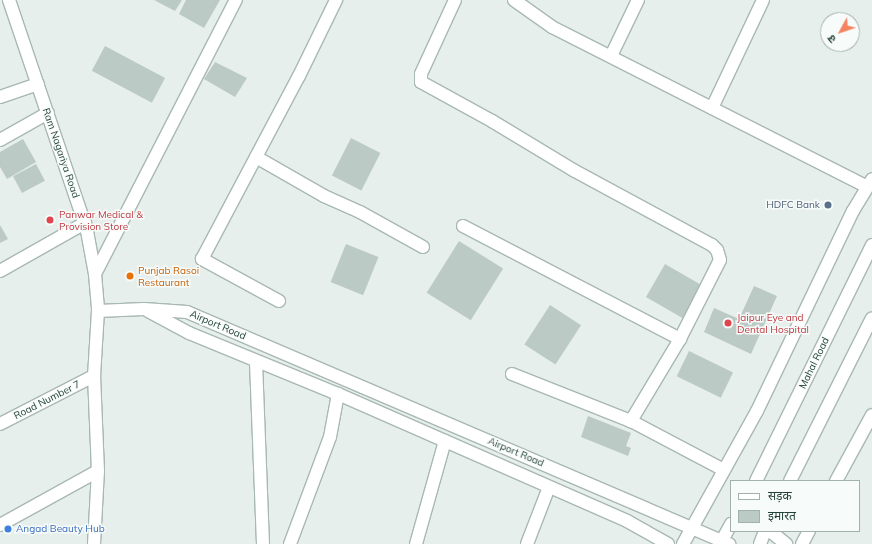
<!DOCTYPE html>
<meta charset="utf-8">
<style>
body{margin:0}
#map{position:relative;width:872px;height:544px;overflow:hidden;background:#e6efeb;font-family:Mulish,"Noto Sans Devanagari",sans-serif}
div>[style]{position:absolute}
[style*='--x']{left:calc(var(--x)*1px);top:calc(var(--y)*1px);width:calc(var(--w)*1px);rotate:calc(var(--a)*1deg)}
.building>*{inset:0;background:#bbcac4;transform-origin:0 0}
.roads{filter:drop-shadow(1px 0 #a8b8b2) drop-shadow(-1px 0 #a8b8b2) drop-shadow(0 1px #a8b8b2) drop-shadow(0 -1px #a8b8b2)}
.minor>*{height:12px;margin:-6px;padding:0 6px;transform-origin:6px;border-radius:6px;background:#fff}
.tertiary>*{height:12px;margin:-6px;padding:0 6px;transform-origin:6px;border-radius:6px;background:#fff}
.secondary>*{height:12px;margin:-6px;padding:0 6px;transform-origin:6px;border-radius:6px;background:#fff}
.dots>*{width:11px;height:11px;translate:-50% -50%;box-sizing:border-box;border:2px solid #f7fbf9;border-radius:50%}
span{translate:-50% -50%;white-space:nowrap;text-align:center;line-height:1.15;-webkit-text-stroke:3px #f7fbf9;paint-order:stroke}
.street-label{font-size:10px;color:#24423a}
.service-label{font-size:10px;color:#4e5e75}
.right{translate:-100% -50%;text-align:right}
.health-label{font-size:10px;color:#be3a42}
.left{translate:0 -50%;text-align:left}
.food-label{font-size:10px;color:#c56008}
.shop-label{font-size:10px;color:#366cbe}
.legend{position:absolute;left:730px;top:480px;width:130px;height:52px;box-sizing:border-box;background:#f7fbf9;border:1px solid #a3b1ad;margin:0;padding:5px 7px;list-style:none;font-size:12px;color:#24423a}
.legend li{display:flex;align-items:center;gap:8px;height:20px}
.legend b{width:20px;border:1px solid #a3b1ad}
.north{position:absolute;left:820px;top:12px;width:40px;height:40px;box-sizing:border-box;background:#f7fbf9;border:1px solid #a3b1ad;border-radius:50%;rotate:230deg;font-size:11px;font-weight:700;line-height:16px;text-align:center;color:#24423a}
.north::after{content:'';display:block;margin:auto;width:14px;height:18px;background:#f4845f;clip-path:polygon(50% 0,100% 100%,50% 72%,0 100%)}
</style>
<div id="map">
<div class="building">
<div style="clip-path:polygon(154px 0,182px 0,175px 11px)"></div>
<div style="clip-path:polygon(186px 0,220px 0,204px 28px,179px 14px)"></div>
<div style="left:105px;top:46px;width:68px;height:28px;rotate:28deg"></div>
<div style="clip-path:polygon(215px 62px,247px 78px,235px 97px,204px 79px)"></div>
<div style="left:351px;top:138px;width:33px;height:42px;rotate:27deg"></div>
<div style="clip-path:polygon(23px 139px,36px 162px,7px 179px,0 167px,0 152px)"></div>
<div style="left:36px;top:164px;width:19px;height:26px;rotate:62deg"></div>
<div style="clip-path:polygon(0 225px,8px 239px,0 243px)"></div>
<div style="left:459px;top:241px;width:52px;height:61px;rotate:32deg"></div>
<div style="left:346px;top:244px;width:35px;height:41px;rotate:22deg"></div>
<div style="left:665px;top:264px;width:42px;height:38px;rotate:30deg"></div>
<div style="clip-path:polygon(754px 286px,777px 296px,751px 354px,704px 332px,714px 308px,739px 319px)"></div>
<div style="left:550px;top:305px;width:37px;height:47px;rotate:33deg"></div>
<div style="left:689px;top:351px;width:49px;height:28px;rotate:26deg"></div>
<div style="clip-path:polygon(588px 416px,631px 433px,626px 446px,631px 448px,628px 456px,581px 437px)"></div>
</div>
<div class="roads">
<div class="minor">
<div style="--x:455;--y:0;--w:81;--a:114.7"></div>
<div style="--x:421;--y:74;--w:8;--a:90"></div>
<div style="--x:421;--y:82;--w:81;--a:28.8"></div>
<div style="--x:492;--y:121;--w:97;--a:31.1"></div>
<div style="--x:575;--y:171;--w:156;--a:28.4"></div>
<div style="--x:712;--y:245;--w:7;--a:45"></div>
<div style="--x:717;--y:250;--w:10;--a:73"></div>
<div style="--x:720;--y:260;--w:89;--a:116.9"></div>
<div style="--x:680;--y:339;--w:96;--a:120.9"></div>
<div style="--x:514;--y:0;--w:47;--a:35.4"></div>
<div style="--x:552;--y:27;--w:353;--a:26.9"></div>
<div style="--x:611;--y:56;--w:62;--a:-64.3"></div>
<div style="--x:0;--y:97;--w:40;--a:-18.9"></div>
<div style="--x:712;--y:108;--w:119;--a:-64.7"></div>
<div style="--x:0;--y:140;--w:55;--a:-29.4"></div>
<div style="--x:256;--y:157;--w:78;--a:29.8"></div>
<div style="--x:324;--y:196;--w:39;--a:24"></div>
<div style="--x:360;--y:212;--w:72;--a:29.1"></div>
<div style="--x:463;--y:226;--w:245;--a:27.5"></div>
<div style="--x:0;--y:271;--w:98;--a:-29.5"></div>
<div style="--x:95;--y:274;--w:308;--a:-62.8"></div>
<div style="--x:279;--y:301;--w:88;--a:-151.4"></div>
<div style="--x:202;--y:259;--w:207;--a:-62.1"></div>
<div style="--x:299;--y:76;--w:85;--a:-64"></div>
<div style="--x:256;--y:362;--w:182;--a:87.8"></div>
<div style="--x:512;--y:374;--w:128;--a:21.6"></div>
<div style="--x:631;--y:421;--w:105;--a:27.8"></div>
<div style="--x:0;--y:424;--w:106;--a:-27.1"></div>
<div style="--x:0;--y:525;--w:112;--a:-28.9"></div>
<div style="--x:290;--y:544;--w:114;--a:-69.5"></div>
<div style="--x:330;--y:437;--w:44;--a:-79.5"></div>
<div style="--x:416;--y:544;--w:107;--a:-74.3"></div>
<div style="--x:527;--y:544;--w:61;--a:-68.9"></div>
</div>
<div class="tertiary">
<div style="--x:9;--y:0;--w:244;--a:71.3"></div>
<div style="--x:87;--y:231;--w:44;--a:79.5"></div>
<div style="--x:95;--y:274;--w:37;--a:85"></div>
<div style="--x:98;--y:311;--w:46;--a:-2.5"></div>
<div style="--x:144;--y:309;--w:43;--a:4"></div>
<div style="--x:187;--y:312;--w:590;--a:23.17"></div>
<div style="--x:148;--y:311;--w:47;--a:28.2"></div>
<div style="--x:189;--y:333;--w:161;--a:22.3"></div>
<div style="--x:338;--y:394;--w:316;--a:23.7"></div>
<div style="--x:627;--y:521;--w:47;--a:29.3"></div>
<div style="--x:836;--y:481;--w:75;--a:-61.4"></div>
<div style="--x:770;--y:531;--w:21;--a:39"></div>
<div style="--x:94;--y:544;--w:73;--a:-86.9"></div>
<div style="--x:98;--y:471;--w:95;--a:-92.4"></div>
<div style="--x:94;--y:376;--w:65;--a:-86.5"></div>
<div style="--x:683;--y:544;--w:152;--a:-60.9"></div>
<div style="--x:757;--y:411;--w:222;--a:-64.4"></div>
<div style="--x:853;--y:211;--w:37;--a:-59"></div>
<div style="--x:802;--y:544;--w:15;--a:-62"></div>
</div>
<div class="secondary">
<div style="--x:756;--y:481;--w:263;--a:-63.8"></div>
<div style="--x:790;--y:481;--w:182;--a:-63.3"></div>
<div style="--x:720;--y:544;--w:23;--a:-61"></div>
<div style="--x:760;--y:544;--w:14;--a:-69"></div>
</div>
</div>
<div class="dots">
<div style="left:828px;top:205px;background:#5c6f8a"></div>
<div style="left:50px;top:220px;background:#e0444e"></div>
<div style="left:130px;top:276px;background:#e8710a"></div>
<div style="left:728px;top:323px;background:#e0444e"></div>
<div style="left:8px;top:529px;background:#3f7fe0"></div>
</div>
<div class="street-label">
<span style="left:61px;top:153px;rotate:71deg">Ram Nagariya Road</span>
<span style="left:218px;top:325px;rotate:23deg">Airport Road</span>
<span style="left:814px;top:363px;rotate:-64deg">Mahal Road</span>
<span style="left:47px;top:400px;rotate:-27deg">Road Number 7</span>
<span style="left:516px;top:452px;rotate:23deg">Airport Road</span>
</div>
<div class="service-label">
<span class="right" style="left:820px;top:205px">HDFC Bank</span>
</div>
<div class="health-label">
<span class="left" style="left:59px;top:220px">Panwar Medical &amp;<br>Provision Store</span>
<span class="left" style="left:737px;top:323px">Jaipur Eye and<br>Dental Hospital</span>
</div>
<div class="food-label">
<span class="left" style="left:138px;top:276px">Punjab Rasoi<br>Restaurant</span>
</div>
<div class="shop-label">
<span class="left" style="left:16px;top:529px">Angad Beauty Hub</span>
</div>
<ul class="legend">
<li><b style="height:5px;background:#fff"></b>सड़क</li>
<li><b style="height:11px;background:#bbcac4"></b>इमारत</li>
</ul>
<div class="north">उ</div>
</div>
